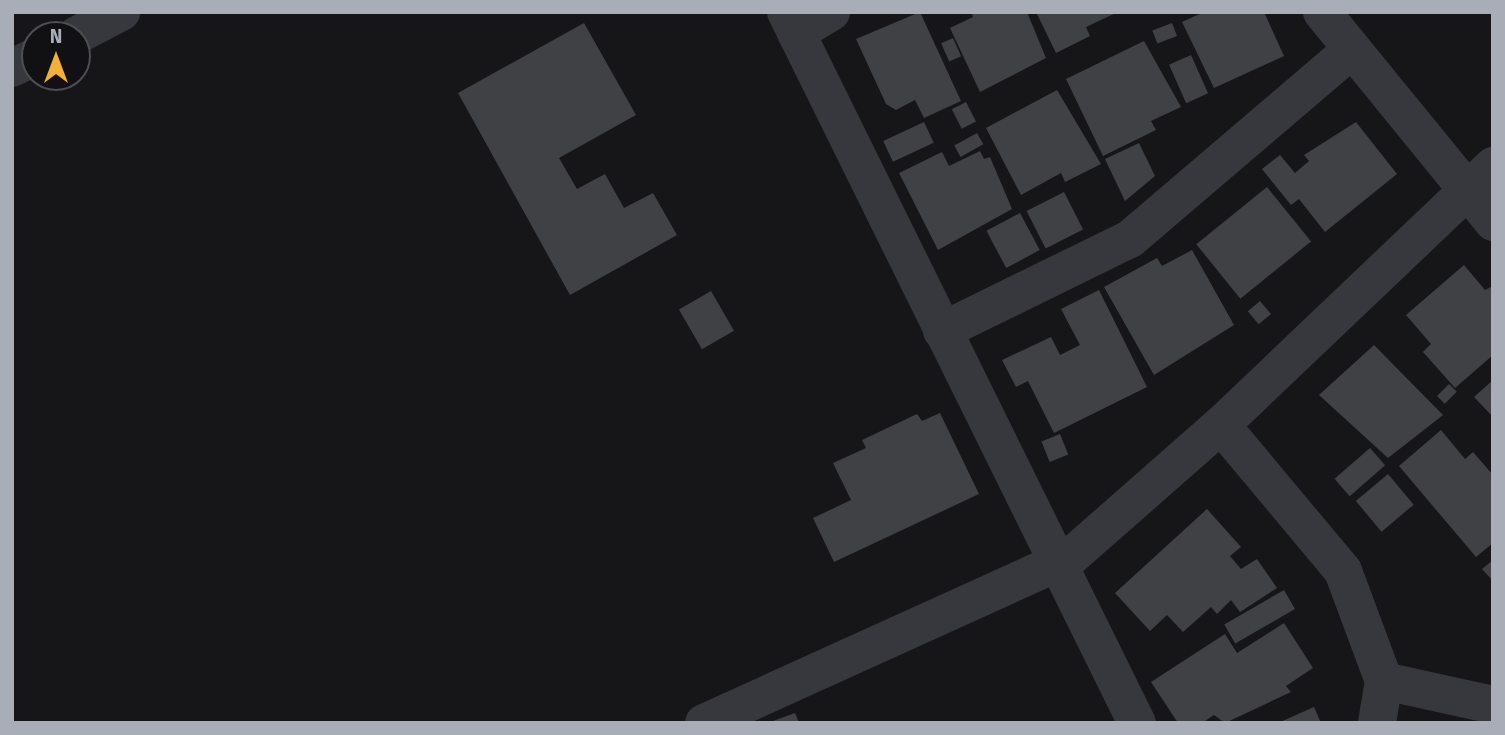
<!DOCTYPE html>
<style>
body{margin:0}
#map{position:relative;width:1505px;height:735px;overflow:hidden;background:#161618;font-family:"Fira Sans",sans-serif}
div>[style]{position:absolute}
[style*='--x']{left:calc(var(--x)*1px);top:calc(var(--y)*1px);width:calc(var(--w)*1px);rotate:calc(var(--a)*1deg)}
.building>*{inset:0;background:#404145;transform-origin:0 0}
.street>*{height:38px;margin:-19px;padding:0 19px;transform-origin:19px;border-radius:19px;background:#37383d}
span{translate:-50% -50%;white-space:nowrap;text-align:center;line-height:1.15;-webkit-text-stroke:5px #111113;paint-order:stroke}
.frame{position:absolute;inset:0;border:14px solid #a8adb8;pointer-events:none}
.north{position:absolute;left:21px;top:21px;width:70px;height:70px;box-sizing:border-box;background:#111113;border:2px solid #4d4f55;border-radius:50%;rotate:0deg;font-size:19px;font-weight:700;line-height:28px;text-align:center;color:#a8adb8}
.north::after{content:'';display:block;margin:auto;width:24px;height:32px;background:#f2b134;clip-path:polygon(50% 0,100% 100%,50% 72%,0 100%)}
</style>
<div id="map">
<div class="building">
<div style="clip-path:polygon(920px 12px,961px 101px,924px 118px,915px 100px,896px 110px,886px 104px,856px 39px)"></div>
<div style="clip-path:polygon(971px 12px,1027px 12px,1046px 58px,980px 92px,950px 28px,973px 17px)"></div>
<div style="clip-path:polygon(1036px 12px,1118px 12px,1086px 27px,1090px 36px,1056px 53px)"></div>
<div style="clip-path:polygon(1204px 12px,1264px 12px,1284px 56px,1214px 88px,1182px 22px)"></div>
<div style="clip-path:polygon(584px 23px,636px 115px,559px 158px,577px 189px,605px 174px,624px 208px,653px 193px,677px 235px,570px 295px,458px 93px)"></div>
<div style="left:1172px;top:23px;width:14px;height:21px;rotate:69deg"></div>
<div style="left:953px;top:38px;width:20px;height:13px;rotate:66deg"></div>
<div style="clip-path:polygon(1144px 41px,1181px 107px,1151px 121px,1156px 130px,1103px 156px,1066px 79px)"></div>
<div style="left:1191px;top:55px;width:42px;height:24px;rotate:66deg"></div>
<div style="clip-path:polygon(1057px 90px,1101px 164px,1065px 182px,1061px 173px,1021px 195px,986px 128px)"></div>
<div style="left:966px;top:102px;width:22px;height:16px;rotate:63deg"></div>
<div style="left:924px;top:122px;width:23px;height:45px;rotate:65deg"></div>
<div style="clip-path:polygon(1356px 122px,1397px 174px,1325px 232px,1299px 199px,1291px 205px,1262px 169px,1280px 155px,1295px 173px,1309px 161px,1304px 155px)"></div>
<div style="left:977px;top:133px;width:13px;height:26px;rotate:61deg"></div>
<div style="clip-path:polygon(1139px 143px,1155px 176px,1125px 201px,1105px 159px)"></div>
<div style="clip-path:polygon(980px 151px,984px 159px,990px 157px,1012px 209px,938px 250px,899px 173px,942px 152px,949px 166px)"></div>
<div style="left:1267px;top:187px;width:70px;height:91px;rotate:51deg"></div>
<div style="left:1064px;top:192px;width:42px;height:42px;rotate:63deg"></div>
<div style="left:1020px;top:213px;width:42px;height:38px;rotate:62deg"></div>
<div style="clip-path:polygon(1192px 250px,1234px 325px,1154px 375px,1104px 287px,1157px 258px,1162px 266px)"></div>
<div style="clip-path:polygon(1464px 265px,1485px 290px,1493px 286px,1493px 355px,1455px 388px,1423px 352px,1431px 344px,1406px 315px)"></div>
<div style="clip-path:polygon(1099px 290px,1147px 387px,1054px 433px,1028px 381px,1016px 387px,1002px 360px,1051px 337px,1060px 355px,1080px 345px,1061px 309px)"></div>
<div style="left:711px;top:291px;width:46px;height:37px;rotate:60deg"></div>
<div style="left:1260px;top:301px;width:17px;height:16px;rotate:50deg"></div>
<div style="clip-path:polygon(1374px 345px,1443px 415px,1388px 458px,1319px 395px)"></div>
<div style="clip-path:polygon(1493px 380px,1493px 417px,1474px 397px)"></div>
<div style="left:1449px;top:384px;width:11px;height:17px;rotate:45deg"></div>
<div style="clip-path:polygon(940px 413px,979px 494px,834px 562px,813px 518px,851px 500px,833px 463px,866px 448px,862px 440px,917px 414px,922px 421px)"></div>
<div style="clip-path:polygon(1441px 430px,1465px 459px,1473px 452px,1493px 475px,1493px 543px,1476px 557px,1399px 466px)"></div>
<div style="left:1060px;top:434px;width:22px;height:20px;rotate:68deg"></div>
<div style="left:1370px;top:448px;width:23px;height:47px;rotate:49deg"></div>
<div style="left:1388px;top:474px;width:40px;height:42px;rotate:50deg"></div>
<div style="clip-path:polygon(1207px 509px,1241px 547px,1230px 556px,1241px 569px,1257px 559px,1277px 588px,1240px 612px,1231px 600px,1217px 614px,1211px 607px,1183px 632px,1167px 615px,1150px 631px,1115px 593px)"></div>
<div style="clip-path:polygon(1493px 560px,1493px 581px,1482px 569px)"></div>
<div style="left:1284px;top:590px;width:22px;height:69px;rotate:60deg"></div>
<div style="clip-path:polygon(1284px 623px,1313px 668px,1286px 686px,1291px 692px,1225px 723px,1214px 715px,1202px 723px,1178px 723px,1151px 682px,1225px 634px,1237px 653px)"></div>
<div style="clip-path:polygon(1314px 707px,1321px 723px,1278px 723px)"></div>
<div style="clip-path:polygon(795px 713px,799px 723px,770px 723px,770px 722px)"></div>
</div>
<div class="street">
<div style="--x:786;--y:12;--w:793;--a:63.73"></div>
<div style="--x:1322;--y:12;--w:271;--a:50.8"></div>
<div style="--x:796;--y:33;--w:41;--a:-31"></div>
<div style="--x:77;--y:35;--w:50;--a:-27.6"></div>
<div style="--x:12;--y:68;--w:25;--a:-26"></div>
<div style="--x:942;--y:331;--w:209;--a:-26.1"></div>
<div style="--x:1130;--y:239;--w:291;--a:-40.5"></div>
<div style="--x:1221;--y:425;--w:190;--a:50.1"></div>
<div style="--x:1343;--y:571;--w:117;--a:69.6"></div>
<div style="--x:1384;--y:681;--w:43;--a:99.5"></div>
<div style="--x:1058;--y:568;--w:217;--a:-41.3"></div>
<div style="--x:1221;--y:425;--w:376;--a:-43.6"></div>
<div style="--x:1384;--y:681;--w:112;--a:12.4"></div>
<div style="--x:704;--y:723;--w:387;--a:-24.4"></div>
</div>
<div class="frame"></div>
<div class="north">N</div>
</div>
